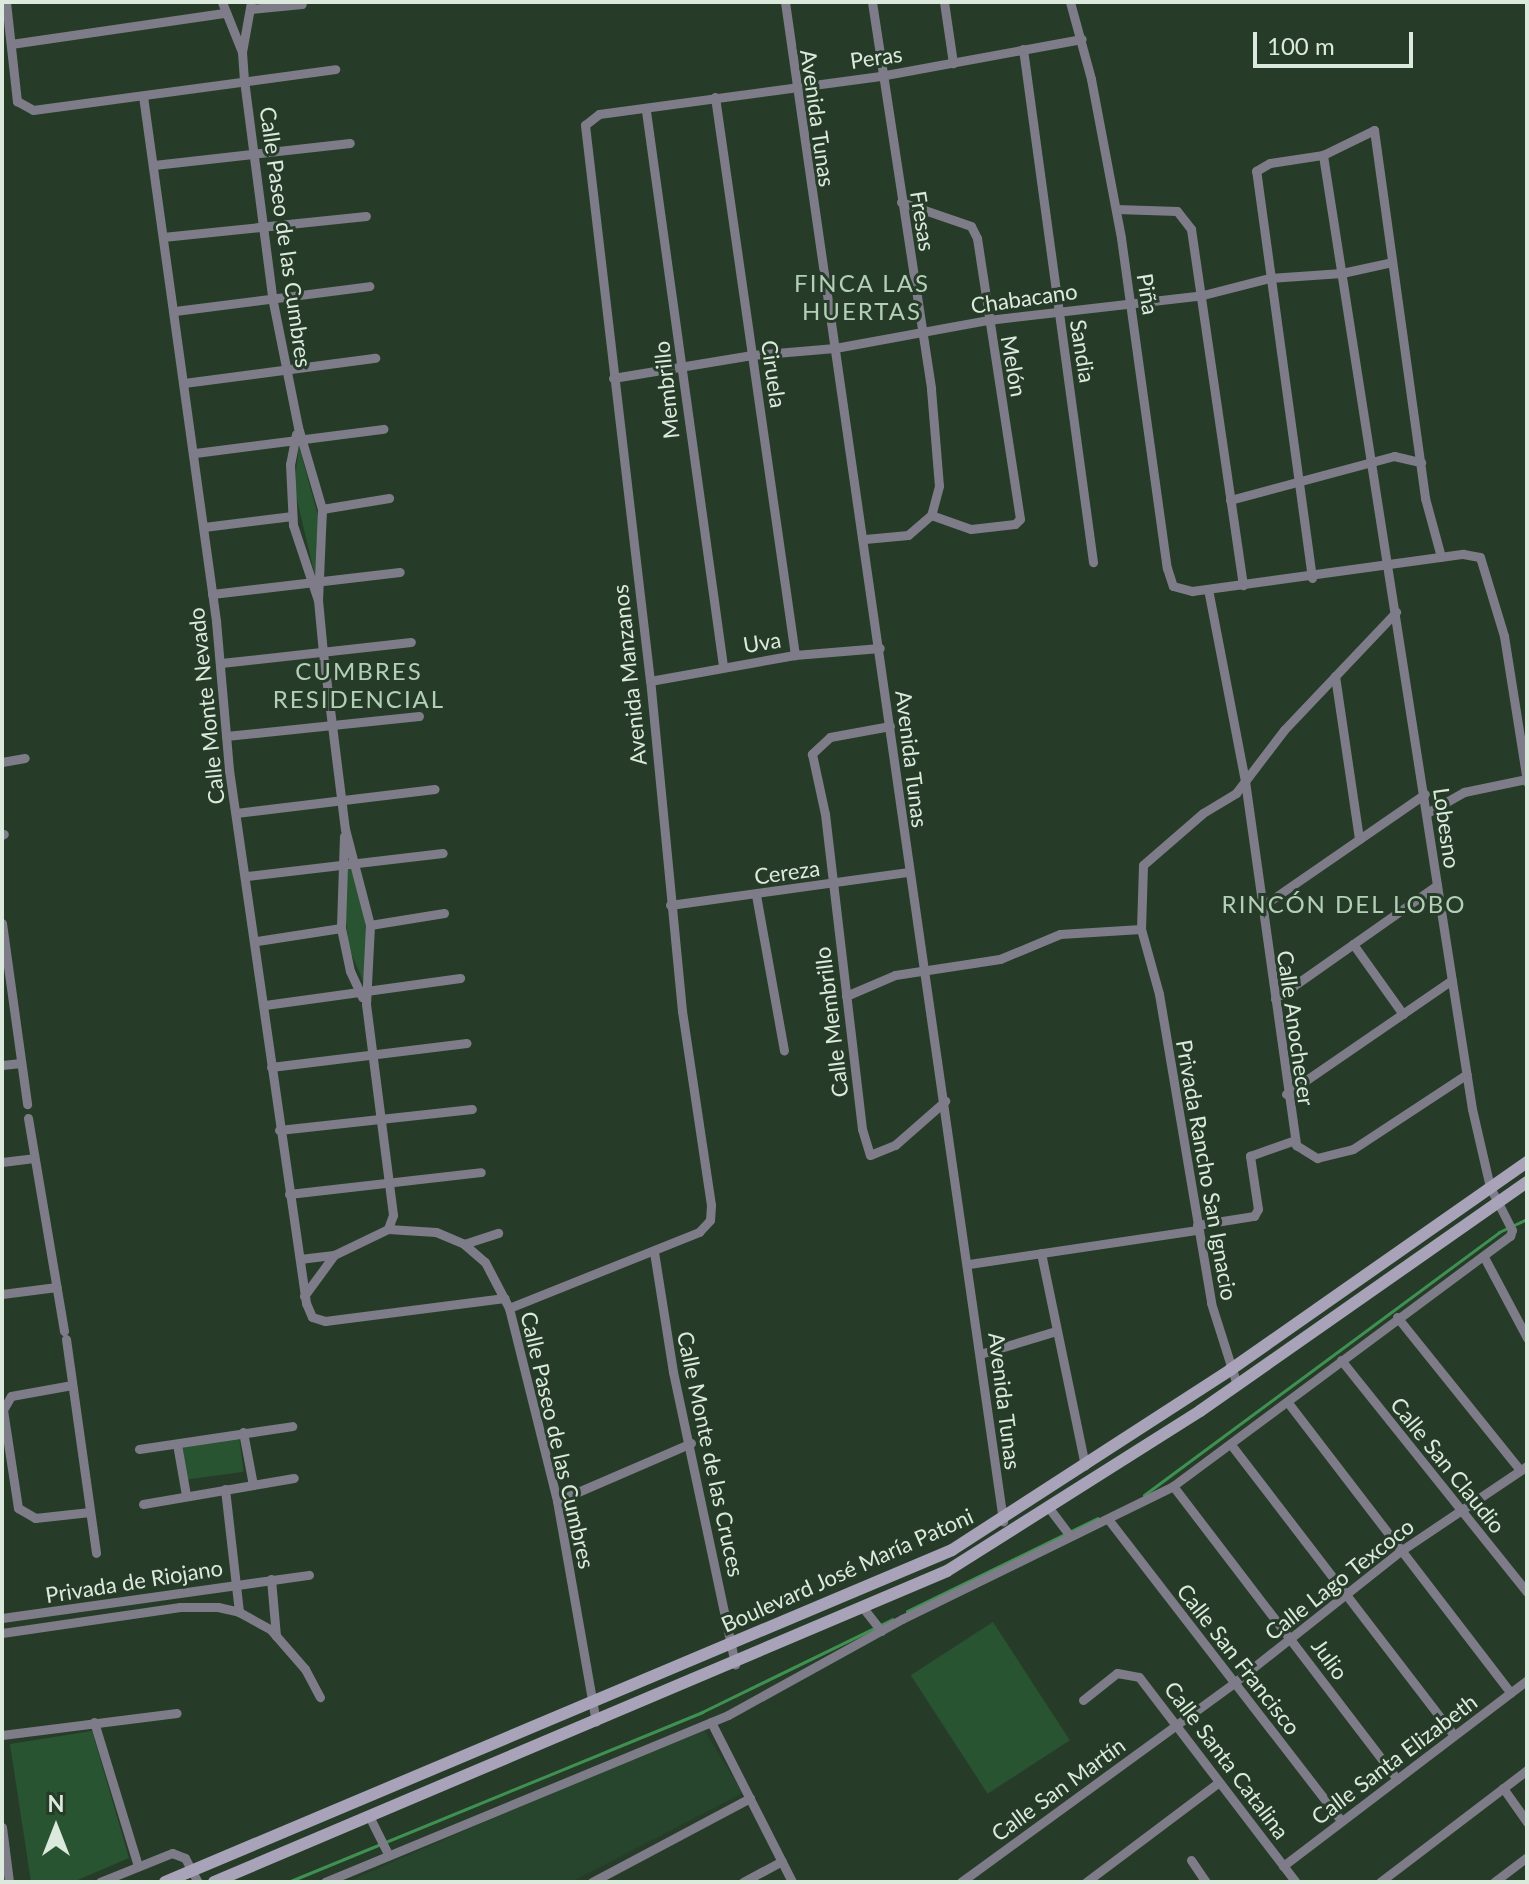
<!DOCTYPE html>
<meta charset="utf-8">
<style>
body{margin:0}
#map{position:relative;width:1529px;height:1884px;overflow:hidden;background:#263c29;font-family:Lato,sans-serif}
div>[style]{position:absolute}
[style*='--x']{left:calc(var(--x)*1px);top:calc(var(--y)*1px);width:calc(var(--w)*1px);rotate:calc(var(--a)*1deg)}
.built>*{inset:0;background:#27442c}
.green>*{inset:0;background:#295431;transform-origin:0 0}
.stream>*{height:3px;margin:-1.5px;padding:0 1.5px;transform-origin:1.5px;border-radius:1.5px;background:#3f9151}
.minor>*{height:9px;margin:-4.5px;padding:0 4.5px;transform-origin:4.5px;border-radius:4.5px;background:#7f7c89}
.secondary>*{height:12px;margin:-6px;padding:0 6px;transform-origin:6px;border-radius:6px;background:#a8a3b8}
span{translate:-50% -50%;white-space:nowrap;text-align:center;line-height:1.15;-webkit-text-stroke:6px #263c29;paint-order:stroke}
.street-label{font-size:22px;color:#dceade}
.neighbourhood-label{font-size:24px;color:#b4cfb7;letter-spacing:2px}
.frame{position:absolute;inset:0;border:4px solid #dceade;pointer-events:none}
.north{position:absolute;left:16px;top:1788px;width:80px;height:80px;-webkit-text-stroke:6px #263c29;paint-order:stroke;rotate:0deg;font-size:22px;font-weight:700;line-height:32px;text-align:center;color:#dceade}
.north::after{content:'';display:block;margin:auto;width:28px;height:36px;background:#dceade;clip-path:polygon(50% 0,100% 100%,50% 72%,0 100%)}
.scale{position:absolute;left:1253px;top:32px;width:160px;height:36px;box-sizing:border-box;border:4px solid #dceade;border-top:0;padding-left:10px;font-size:24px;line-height:28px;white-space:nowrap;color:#dceade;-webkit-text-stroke:6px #263c29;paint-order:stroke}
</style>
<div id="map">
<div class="built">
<div style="clip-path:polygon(702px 1727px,743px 1793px,571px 1882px,347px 1882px)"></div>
</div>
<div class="green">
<div style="clip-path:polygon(299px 446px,318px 516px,315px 576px,294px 487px)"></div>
<div style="clip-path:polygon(349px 863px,362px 902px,369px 950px,364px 983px,349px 948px,344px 902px)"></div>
<div style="left:239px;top:1438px;width:34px;height:57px;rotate:82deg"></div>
<div style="left:993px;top:1622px;width:141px;height:98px;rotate:57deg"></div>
<div style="clip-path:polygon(92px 1731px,129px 1858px,73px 1882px,31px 1882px,10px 1744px)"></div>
</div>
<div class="stream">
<div style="--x:1144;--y:1495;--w:442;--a:-36.5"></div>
<div style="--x:1499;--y:1232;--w:31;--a:-25"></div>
<div style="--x:907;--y:1611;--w:212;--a:-26"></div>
<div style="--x:288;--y:1882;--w:448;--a:-22.3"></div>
<div style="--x:702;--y:1712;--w:212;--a:-26"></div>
</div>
<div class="minor">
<div style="--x:6;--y:2;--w:100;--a:83.7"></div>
<div style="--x:17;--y:101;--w:18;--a:29"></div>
<div style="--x:33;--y:110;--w:305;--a:-7.7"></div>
<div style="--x:222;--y:2;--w:54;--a:68.2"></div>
<div style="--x:251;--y:2;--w:51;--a:100.2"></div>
<div style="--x:242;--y:52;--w:28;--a:86"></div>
<div style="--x:244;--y:80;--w:219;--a:82.6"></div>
<div style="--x:272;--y:297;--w:133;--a:78.7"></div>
<div style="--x:298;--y:427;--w:85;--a:73.7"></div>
<div style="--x:322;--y:509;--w:91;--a:92.5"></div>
<div style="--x:318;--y:600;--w:53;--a:84.6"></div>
<div style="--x:323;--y:653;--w:177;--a:82.9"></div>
<div style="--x:345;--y:829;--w:99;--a:75.4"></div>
<div style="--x:370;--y:925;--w:79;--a:92.9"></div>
<div style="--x:366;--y:1004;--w:213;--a:82.7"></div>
<div style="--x:393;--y:1215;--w:15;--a:110"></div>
<div style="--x:785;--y:2;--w:1535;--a:81.83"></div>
<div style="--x:872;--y:2;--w:391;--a:81.3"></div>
<div style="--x:931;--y:389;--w:97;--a:85.3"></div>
<div style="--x:939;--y:486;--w:30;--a:105"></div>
<div style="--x:944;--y:2;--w:62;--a:81.6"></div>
<div style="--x:1070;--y:2;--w:80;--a:74.7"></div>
<div style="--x:1091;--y:79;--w:162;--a:79.3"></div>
<div style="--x:1121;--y:238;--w:333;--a:82.1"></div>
<div style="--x:1167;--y:568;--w:19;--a:72"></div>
<div style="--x:1173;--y:586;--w:20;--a:15"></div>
<div style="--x:1192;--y:591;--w:274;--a:-7.8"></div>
<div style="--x:1463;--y:554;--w:17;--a:10"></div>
<div style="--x:1480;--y:557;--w:83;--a:73.1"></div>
<div style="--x:1504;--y:636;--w:148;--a:81"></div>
<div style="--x:252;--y:9;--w:50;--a:-5.7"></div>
<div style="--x:11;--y:44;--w:215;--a:-8.3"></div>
<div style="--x:1023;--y:49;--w:518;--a:82.23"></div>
<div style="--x:143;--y:96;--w:530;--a:82.08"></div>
<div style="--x:216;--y:621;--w:150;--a:85"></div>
<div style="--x:229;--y:770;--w:539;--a:81.78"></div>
<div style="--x:306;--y:1303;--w:15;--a:67"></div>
<div style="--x:312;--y:1317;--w:14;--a:17"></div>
<div style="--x:325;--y:1321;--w:181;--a:-7.3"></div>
<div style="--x:715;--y:97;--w:564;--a:81.84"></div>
<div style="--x:646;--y:111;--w:560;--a:82.1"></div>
<div style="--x:154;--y:165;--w:197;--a:-6.4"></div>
<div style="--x:1116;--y:209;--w:61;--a:1.9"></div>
<div style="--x:1177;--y:211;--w:23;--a:52"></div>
<div style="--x:1191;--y:229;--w:360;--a:81.7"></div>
<div style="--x:163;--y:237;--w:204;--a:-5.9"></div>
<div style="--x:175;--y:311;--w:196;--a:-7.3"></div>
<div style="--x:613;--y:378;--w:141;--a:-9.4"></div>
<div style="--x:752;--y:355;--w:83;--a:-4.8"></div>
<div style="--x:835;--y:348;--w:156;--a:-10.4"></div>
<div style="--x:988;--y:320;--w:216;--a:-6.6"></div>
<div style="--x:1203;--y:295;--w:68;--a:-14.4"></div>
<div style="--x:1269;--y:278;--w:73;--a:-3.9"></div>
<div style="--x:1342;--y:273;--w:51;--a:-12.4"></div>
<div style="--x:184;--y:383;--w:193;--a:-7.5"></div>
<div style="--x:296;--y:434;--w:31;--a:101"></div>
<div style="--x:290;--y:464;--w:61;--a:87.2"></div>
<div style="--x:293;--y:525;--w:79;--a:71.6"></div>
<div style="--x:195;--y:453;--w:190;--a:-7.3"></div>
<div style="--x:1230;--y:500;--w:170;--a:-15"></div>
<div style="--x:1394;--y:456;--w:28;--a:13"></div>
<div style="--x:322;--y:509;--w:68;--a:-9.3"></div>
<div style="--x:204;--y:527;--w:89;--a:-7.1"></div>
<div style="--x:865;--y:539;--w:43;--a:-5.3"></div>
<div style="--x:908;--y:535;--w:30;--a:-41"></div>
<div style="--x:931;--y:515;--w:42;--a:19.3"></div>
<div style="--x:971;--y:529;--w:44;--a:-6.5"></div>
<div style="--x:1015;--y:524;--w:7;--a:-45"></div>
<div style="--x:1020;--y:519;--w:284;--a:-98.7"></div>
<div style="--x:977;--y:238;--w:13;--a:-117"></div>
<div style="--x:971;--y:226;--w:74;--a:-161.1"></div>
<div style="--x:1312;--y:578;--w:411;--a:-97.8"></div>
<div style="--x:1256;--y:171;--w:16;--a:-30"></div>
<div style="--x:1270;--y:163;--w:54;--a:-8.6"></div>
<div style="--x:1323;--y:155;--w:57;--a:-26.1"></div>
<div style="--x:1374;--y:130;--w:372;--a:82.1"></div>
<div style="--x:1425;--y:498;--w:61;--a:74.8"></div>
<div style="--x:1208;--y:589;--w:196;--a:79.1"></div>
<div style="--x:1245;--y:781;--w:368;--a:82"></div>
<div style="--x:1296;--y:1145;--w:25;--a:32"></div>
<div style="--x:1317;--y:1158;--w:37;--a:-14"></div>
<div style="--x:1353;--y:1149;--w:136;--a:-33.3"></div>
<div style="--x:212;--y:594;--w:189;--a:-6.7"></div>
<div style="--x:221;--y:663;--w:191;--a:-6.3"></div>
<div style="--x:1335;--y:676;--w:165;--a:81.6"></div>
<div style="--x:650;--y:681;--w:147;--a:-10.2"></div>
<div style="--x:795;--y:655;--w:85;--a:-4.7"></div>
<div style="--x:890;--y:726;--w:61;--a:169.6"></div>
<div style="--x:830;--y:737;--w:25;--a:137"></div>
<div style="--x:812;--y:754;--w:61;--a:77.8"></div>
<div style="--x:825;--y:814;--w:317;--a:83.3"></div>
<div style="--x:862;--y:1129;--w:27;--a:73"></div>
<div style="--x:870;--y:1155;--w:27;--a:-22"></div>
<div style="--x:895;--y:1145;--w:67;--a:-41.3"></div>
<div style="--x:226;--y:736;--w:194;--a:-5.9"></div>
<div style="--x:2;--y:762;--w:23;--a:-10"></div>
<div style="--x:236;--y:813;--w:200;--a:-6.9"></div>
<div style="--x:1427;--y:813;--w:43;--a:-29.6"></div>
<div style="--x:1464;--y:792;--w:63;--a:-11.8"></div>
<div style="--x:2;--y:835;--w:2;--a:-27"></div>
<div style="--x:344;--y:836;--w:92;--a:91.9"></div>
<div style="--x:341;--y:928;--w:44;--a:78.2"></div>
<div style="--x:350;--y:971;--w:29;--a:65"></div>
<div style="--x:247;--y:876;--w:197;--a:-6.7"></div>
<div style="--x:756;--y:895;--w:158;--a:79.8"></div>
<div style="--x:670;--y:905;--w:241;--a:-7.9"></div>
<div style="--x:1261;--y:907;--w:199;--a:-34.6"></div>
<div style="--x:2;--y:923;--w:183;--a:82.1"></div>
<div style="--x:370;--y:925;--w:75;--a:-9.2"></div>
<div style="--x:1141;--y:929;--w:64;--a:-88.2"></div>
<div style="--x:1143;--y:865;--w:79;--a:-40.9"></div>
<div style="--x:1203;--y:813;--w:39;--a:-31"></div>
<div style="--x:1236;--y:793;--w:79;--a:-52.7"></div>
<div style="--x:1284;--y:730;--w:163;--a:-46.5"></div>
<div style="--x:257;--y:941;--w:85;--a:-8.8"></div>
<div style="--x:1353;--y:944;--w:86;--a:54.5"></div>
<div style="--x:846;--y:996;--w:53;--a:-23.2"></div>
<div style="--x:895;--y:975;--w:106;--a:-8.7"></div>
<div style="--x:1000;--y:959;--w:65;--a:-22.6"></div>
<div style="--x:1060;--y:934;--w:81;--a:-3.5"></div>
<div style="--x:1141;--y:929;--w:67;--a:74.5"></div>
<div style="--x:1159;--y:994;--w:313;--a:80.4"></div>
<div style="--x:1211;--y:1303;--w:86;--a:72.4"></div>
<div style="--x:1275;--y:999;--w:198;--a:-35.1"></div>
<div style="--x:265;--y:1005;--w:197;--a:-7.9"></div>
<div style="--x:2;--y:1065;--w:19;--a:-6"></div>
<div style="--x:271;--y:1067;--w:197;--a:-7"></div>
<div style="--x:1286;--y:1094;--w:201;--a:-34.5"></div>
<div style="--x:28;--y:1118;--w:216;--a:80.4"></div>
<div style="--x:279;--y:1130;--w:194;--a:-6.2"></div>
<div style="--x:2;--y:1162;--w:32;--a:-7"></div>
<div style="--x:289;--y:1194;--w:193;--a:-6.5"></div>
<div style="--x:1197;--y:1225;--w:58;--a:-9"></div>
<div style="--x:1254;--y:1216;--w:8;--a:-60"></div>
<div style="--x:1258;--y:1209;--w:54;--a:-98.6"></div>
<div style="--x:1250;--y:1156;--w:48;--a:-19.6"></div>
<div style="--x:464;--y:1244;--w:36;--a:-18"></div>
<div style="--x:654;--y:1252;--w:121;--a:81"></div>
<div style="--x:673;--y:1372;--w:299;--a:78"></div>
<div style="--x:1041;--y:1253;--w:217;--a:78.3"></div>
<div style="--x:1484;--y:1257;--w:92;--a:62"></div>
<div style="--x:300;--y:1259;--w:34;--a:-7"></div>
<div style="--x:969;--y:1264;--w:231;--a:-8.5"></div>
<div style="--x:2;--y:1294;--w:55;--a:-7.3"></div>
<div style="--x:304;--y:1296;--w:51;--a:-53.8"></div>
<div style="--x:334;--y:1255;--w:60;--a:-25.7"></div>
<div style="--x:388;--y:1229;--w:48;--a:3.6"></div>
<div style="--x:436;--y:1232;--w:30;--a:23"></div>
<div style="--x:464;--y:1244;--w:28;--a:41"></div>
<div style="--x:485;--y:1262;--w:52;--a:62.4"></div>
<div style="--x:509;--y:1308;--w:199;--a:76"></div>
<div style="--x:557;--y:1501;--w:224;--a:80"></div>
<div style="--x:509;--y:1308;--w:205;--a:-21.8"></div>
<div style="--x:699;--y:1232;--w:16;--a:-47"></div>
<div style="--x:710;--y:1220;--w:15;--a:-86"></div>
<div style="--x:711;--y:1205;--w:196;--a:-98.5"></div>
<div style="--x:682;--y:1011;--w:332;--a:-95.5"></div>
<div style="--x:650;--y:681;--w:560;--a:-96.67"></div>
<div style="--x:585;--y:125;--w:18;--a:-38"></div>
<div style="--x:599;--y:114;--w:284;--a:-7.7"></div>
<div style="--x:880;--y:76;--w:205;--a:-10.4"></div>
<div style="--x:1397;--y:1317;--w:196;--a:51.2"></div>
<div style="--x:66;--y:1339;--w:216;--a:82"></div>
<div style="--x:980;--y:1354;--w:79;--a:-16.8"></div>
<div style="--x:1341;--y:1360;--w:297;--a:51.3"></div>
<div style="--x:72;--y:1385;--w:62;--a:169.8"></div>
<div style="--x:11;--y:1396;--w:16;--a:120"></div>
<div style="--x:3;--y:1410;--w:99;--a:81.3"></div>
<div style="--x:18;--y:1508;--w:20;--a:30"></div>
<div style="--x:35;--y:1518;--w:55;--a:-6.2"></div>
<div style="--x:1289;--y:1404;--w:364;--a:52.5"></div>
<div style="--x:243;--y:1432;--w:54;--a:79.3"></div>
<div style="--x:177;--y:1444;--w:52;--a:80"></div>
<div style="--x:1232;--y:1446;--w:364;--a:52.5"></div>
<div style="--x:139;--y:1449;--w:155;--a:-8.5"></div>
<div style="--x:1173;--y:1486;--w:369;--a:52.6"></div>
<div style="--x:225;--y:1489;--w:124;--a:83.5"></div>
<div style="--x:557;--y:1501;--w:146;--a:-23.4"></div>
<div style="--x:143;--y:1504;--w:153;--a:-9.8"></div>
<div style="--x:1049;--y:1508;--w:34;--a:53"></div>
<div style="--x:1108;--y:1519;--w:381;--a:52.3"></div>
<div style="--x:271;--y:1579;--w:57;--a:85"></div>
<div style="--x:864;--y:1609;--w:28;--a:52"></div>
<div style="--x:2;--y:1618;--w:310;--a:-8"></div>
<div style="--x:2;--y:1633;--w:180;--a:-8.3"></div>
<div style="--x:180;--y:1607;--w:38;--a:0"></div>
<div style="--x:218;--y:1607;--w:22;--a:13"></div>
<div style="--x:239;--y:1612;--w:37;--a:29"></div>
<div style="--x:271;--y:1630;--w:52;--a:48.9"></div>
<div style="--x:305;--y:1669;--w:32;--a:62"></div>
<div style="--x:1083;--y:1700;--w:43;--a:-38.5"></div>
<div style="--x:1117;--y:1673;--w:22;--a:10"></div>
<div style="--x:1139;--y:1677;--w:258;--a:52.6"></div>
<div style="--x:94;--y:1722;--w:151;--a:73"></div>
<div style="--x:711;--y:1722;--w:179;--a:63.1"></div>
<div style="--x:2;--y:1735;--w:176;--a:-7.2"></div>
<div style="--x:1503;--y:1788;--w:42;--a:54.8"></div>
<div style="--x:370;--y:1818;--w:42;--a:63.4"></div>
<div style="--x:2;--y:1827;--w:55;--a:82.7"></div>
<div style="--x:1191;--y:1860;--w:27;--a:56"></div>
<div style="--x:1283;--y:1866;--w:307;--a:-37.3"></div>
<div style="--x:100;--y:1882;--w:78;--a:-21.9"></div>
<div style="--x:172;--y:1853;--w:14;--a:21"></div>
<div style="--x:185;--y:1858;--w:27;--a:62"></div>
<div style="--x:325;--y:1882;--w:436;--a:-22.5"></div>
<div style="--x:728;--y:1715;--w:199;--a:-28.9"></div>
<div style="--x:902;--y:1619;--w:302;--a:-26.1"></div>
<div style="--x:1173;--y:1486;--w:420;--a:-36.6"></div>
<div style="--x:1510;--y:1236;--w:6;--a:-72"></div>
<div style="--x:1512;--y:1230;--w:48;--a:-117.1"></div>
<div style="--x:1490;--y:1187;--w:80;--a:-103"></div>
<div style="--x:1472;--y:1109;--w:966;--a:-98.88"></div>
<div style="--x:592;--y:1882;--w:179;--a:-28"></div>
<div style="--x:743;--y:1882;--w:44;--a:-28.3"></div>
<div style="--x:961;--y:1882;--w:339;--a:-36.1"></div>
<div style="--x:1235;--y:1682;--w:209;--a:-38.4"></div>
<div style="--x:1399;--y:1552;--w:154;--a:-33.9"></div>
<div style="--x:1086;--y:1882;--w:165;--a:-36.9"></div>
<div style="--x:1380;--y:1882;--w:185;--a:-37.3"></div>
<div style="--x:1494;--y:1882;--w:41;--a:-37.1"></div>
</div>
<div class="secondary">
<div style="--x:165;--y:1882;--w:854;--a:-22.87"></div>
<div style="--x:952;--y:1550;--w:331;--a:-32.9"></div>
<div style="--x:1230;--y:1370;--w:363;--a:-35"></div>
<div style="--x:214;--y:1882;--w:796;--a:-22.99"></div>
<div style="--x:947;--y:1571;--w:299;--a:-32.3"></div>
<div style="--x:1200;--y:1411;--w:399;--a:-35"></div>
</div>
<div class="street-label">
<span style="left:876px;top:57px;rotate:-8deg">Peras</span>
<span style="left:818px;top:118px;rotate:82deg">Avenida Tunas</span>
<span style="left:923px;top:221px;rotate:81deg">Fresas</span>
<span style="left:286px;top:237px;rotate:82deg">Calle Paseo de las Cumbres</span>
<span style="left:1148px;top:294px;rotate:81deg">Piña</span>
<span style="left:1024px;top:298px;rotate:-8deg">Chabacano</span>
<span style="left:1083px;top:351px;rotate:81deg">Sandia</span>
<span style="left:1014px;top:366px;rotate:80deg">Melón</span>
<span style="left:774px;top:374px;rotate:82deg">Ciruela</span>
<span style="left:666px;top:390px;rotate:-96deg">Membrillo</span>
<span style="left:762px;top:642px;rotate:-9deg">Uva</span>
<span style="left:629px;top:675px;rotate:-96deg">Avenida Manzanos</span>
<span style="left:206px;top:706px;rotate:-96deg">Calle Monte Nevado</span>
<span style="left:912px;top:759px;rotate:83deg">Avenida Tunas</span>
<span style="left:1447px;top:828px;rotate:82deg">Lobesno</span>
<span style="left:787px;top:872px;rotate:-8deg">Cereza</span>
<span style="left:831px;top:1022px;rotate:-97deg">Calle Membrillo</span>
<span style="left:1296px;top:1028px;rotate:82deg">Calle Anochecer</span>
<span style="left:1207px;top:1170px;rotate:80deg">Privada Rancho San Ignacio</span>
<span style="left:1005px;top:1401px;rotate:83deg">Avenida Tunas</span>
<span style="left:558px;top:1440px;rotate:77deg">Calle Paseo de las Cumbres</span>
<span style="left:711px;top:1454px;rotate:78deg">Calle Monte de las Cruces</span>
<span style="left:1448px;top:1465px;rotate:51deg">Calle San Claudio</span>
<span style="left:847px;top:1570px;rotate:-24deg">Boulevard José María Patoni</span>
<span style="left:1339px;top:1579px;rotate:-38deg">Calle Lago Texcoco</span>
<span style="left:134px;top:1581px;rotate:-9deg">Privada de Riojano</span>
<span style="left:1239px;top:1659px;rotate:52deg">Calle San Francisco</span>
<span style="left:1330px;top:1659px;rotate:54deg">Julio</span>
<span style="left:1394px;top:1759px;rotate:-37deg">Calle Santa Elizabeth</span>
<span style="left:1227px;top:1760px;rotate:53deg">Calle Santa Catalina</span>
<span style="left:1058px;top:1789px;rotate:-36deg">Calle San Martín</span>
</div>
<div class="neighbourhood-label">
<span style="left:862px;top:297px">FINCA LAS<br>HUERTAS</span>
<span style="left:359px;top:685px">CUMBRES<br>RESIDENCIAL</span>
<span style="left:1344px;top:904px">RINCÓN DEL LOBO</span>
</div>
<div class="frame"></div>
<div class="north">N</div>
<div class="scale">100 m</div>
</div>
